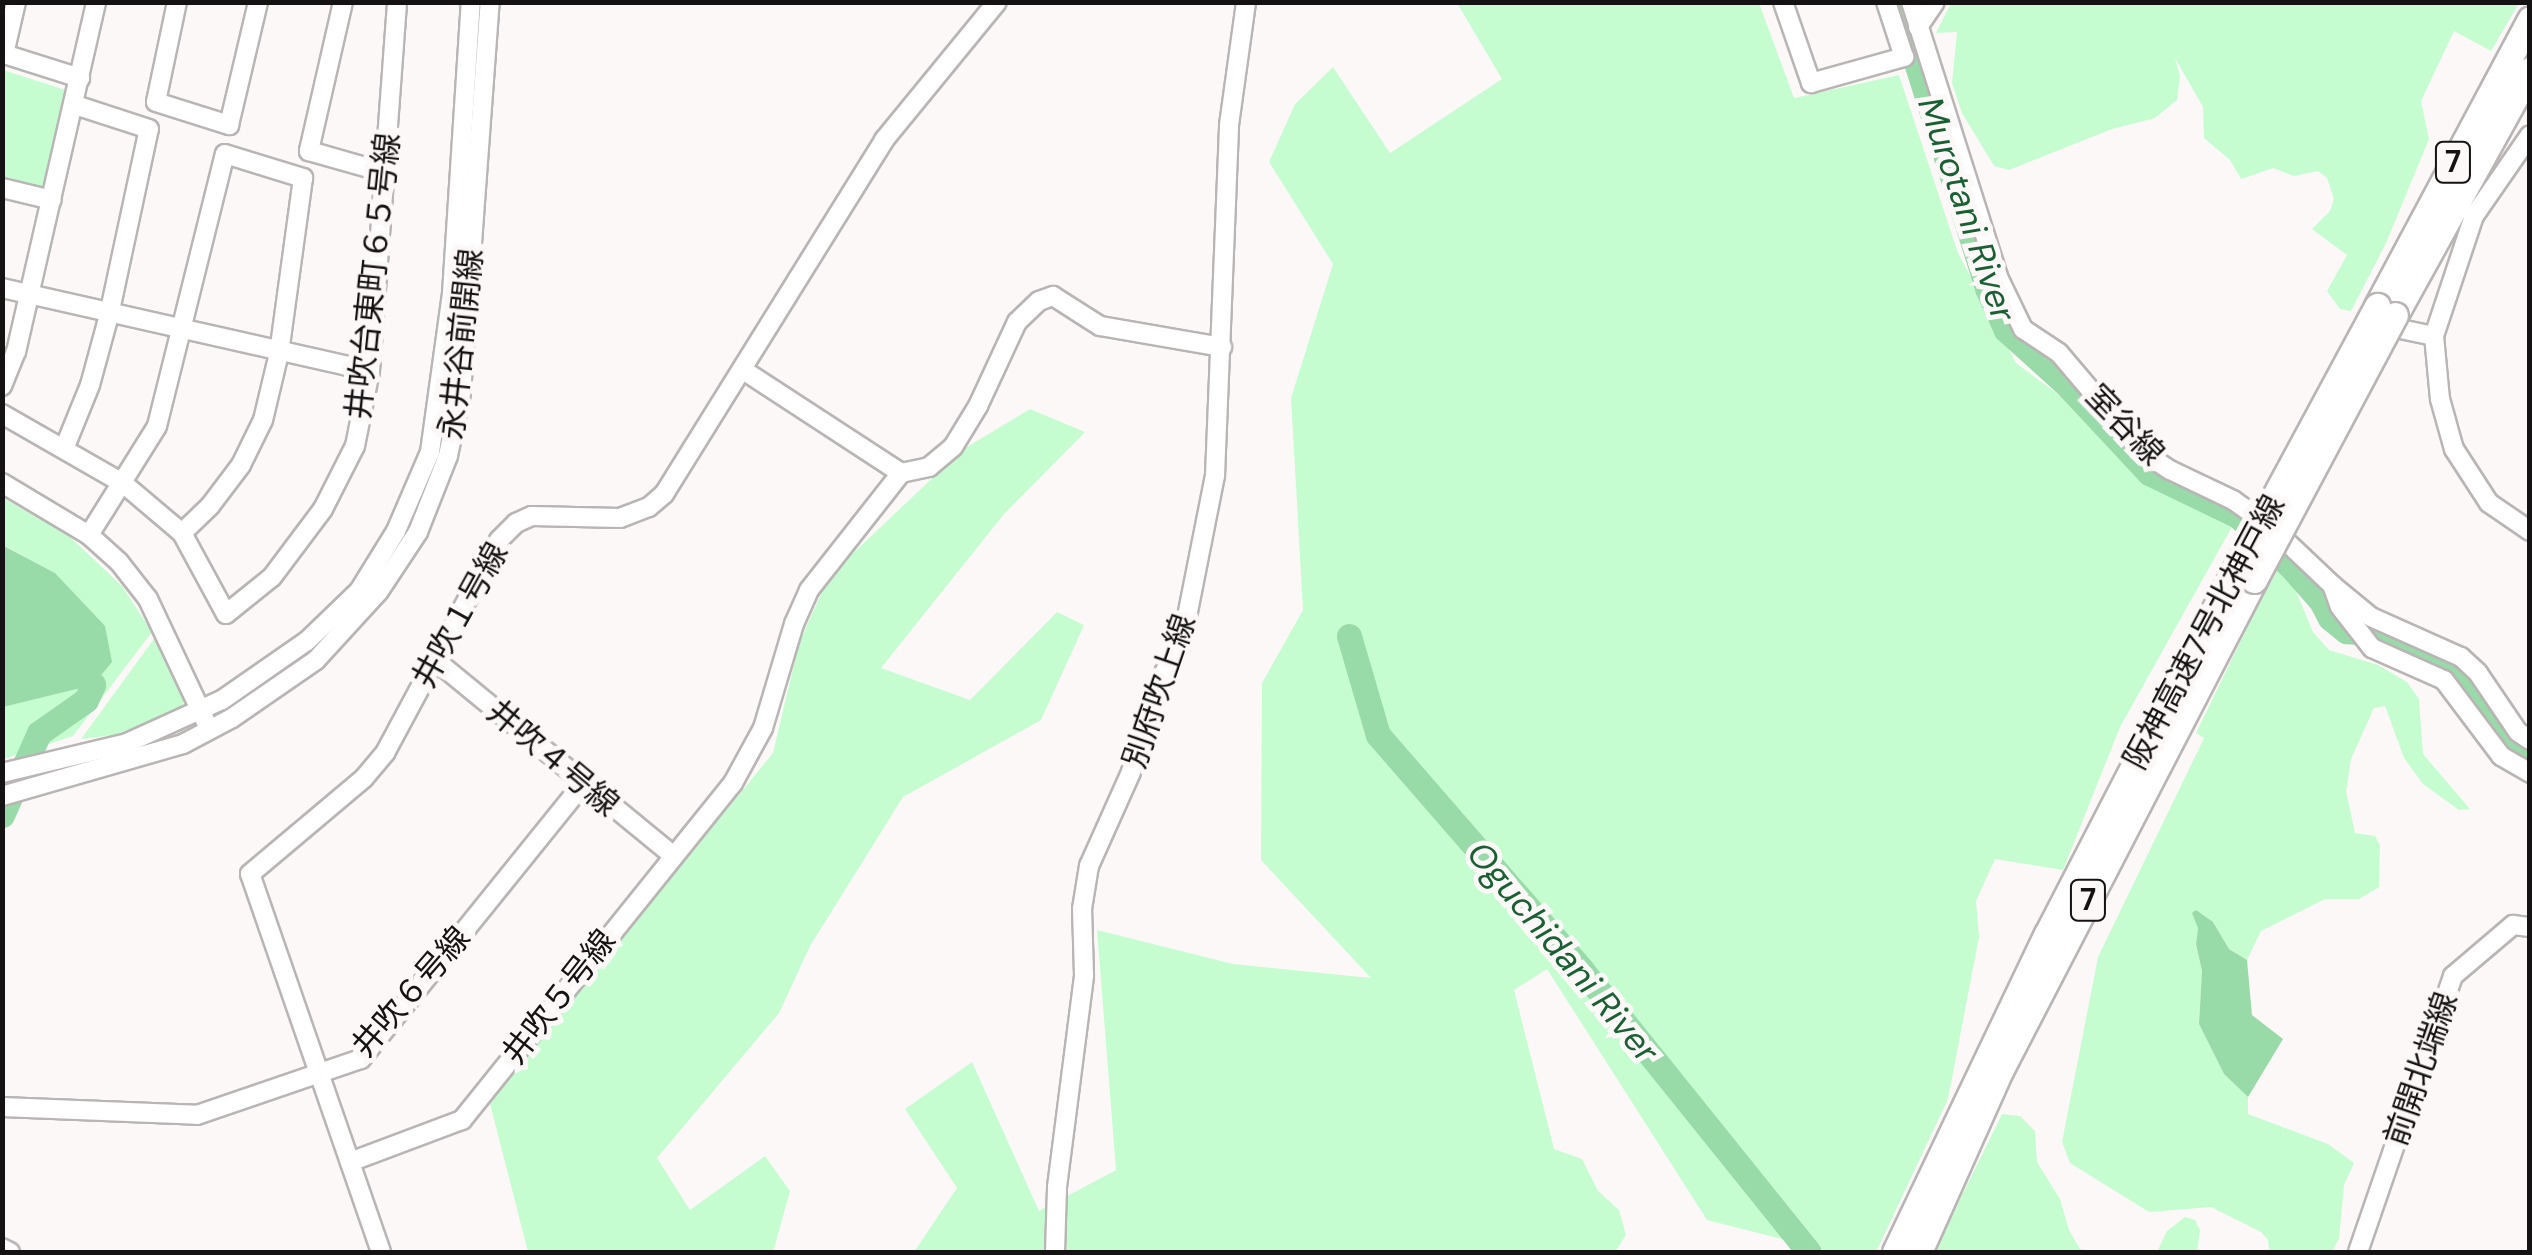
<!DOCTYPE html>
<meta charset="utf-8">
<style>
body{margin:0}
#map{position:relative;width:2532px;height:1255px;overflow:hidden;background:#fdf8f8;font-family:"DM Sans","Noto Sans JP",sans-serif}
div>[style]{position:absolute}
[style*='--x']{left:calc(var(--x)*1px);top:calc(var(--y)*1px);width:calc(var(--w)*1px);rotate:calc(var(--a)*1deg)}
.green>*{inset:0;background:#c5fdd1}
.water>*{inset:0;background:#98daa8}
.river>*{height:25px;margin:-12.5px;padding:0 12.5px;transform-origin:12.5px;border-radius:12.5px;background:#98daa8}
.roads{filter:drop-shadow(2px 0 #bab5b5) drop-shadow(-2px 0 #bab5b5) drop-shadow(0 2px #bab5b5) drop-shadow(0 -2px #bab5b5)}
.minor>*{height:18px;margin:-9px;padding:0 9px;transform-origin:9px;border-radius:9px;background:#fff}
.highway>*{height:25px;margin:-12.5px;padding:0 12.5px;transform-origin:12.5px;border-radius:12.5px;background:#fff}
.bridges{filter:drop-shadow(2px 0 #bab5b5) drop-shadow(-2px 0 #bab5b5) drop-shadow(0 2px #bab5b5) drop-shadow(0 -2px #bab5b5)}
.highway-bridge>*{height:25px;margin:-12.5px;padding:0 12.5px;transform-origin:12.5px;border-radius:12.5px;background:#fff}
span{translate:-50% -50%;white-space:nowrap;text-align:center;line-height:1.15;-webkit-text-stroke:10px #fdf8f8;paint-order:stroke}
.shield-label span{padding:2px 8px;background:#fdf8f8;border:2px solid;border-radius:8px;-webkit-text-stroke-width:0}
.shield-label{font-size:30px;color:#141212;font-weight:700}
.street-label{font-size:32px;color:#141212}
.water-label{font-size:35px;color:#196033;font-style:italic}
.frame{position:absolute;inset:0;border:5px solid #141212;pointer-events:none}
</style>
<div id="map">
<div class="green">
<div style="clip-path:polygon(1457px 3px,1759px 3px,1794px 98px,1899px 75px,1958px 253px,2016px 363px,2233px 525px,2120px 727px,2063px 870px,1995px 859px,1976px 901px,1979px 937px,1948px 1099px,1876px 1252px,1833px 1252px,1707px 1220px,1547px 969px,1514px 990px,1554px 1149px,1582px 1159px,1598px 1191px,1619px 1210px,1626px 1235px,1615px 1252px,914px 1252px,957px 1188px,905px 1109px,972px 1062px,1039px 1211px,1116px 1170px,1097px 930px,1233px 964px,1371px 978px,1261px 860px,1262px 683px,1303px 610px,1291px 398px,1333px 264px,1269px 162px,1295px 104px,1333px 67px,1390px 153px,1502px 79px)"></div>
<div style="clip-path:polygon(1951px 3px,1951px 2px,2519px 3px,2491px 51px,2454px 31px,2421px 101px,2429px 139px,2386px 243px,2351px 311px,2340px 309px,2327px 291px,2347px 255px,2312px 229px,2330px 211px,2334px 199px,2327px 178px,2318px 171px,2294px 176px,2273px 168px,2241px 179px,2230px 160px,2204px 138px,2203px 107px,2175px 58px,2180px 76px,2177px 100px,2155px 118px,2112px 129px,2009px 170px,1994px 166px,1962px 113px,1952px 83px,1957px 32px,1936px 33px)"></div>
<div style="clip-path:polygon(3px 70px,72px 92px,47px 195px,3px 185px)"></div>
<div style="clip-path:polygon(1030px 409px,1085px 432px,1004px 514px,881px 668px,970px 700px,1057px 612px,1084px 625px,1041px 720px,903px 797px,810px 946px,779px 1013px,657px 1158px,690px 1210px,765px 1156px,790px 1191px,773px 1252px,528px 1252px,489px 1100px,773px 753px,799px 643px,829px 576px,962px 450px)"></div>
<div style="clip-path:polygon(3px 498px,69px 536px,122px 586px,152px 632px,73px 736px,3px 759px,2px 707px,93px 685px,55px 573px,3px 545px)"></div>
<div style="clip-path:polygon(2278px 564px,2296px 591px,2313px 632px,2329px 650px,2378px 665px,2407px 682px,2419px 699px,2423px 754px,2470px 809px,2459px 810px,2423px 784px,2404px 758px,2385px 706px,2374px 708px,2351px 759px,2346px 791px,2355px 833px,2375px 836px,2380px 845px,2379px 887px,2359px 899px,2325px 899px,2261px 931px,2247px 960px,2229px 949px,2213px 922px,2198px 928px,2196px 944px,2202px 971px,2199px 1024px,2224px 1074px,2248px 1097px,2248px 1114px,2328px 1144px,2354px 1163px,2344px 1185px,2339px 1239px,2331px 1252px,2264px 1252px,2269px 1250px,2268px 1240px,2261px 1232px,2211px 1207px,2149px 1212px,2070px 1163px,2062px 1142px,2098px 957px,2204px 738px,2196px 733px)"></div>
<div style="clip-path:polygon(159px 632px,184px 700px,181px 711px,114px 735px,81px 739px)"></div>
<div style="clip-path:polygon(2002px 1114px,2020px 1116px,2035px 1131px,2037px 1162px,2060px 1199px,2069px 1230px,2080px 1249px,2097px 1252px,1934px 1252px)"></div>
<div style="clip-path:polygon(2185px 1217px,2195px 1220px,2200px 1230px,2197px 1252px,2157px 1252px,2167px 1231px)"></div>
</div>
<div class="water">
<div style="clip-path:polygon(2px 545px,55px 573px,105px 626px,112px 662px,93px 685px,3px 707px)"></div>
<div style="clip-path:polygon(2196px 910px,2213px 922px,2229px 949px,2247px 960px,2252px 1015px,2283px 1039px,2248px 1097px,2224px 1074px,2199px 1024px,2202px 971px,2196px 944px,2198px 928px,2192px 913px)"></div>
</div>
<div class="river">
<div style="--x:1897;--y:2;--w:300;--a:72.5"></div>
<div style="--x:1987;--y:288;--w:46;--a:65.7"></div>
<div style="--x:2006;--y:330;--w:82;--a:42"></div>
<div style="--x:2067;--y:385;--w:120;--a:47"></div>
<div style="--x:2149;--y:473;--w:99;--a:25.8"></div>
<div style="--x:2238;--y:516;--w:75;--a:43.9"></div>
<div style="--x:2292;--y:568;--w:44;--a:48.7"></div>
<div style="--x:2321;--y:601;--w:19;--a:62"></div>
<div style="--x:2330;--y:618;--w:21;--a:39"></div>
<div style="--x:2346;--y:631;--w:32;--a:5"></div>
<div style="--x:2378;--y:634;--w:91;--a:26.8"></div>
<div style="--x:2459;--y:675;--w:71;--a:54.7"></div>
<div style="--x:2500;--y:733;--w:39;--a:40"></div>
<div style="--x:1349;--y:636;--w:103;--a:73.7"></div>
<div style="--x:1378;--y:735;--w:311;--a:49"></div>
<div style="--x:1582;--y:970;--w:362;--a:51.2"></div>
<div style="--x:2;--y:815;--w:90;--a:-65.7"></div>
<div style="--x:39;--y:733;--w:57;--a:-35.1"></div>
<div style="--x:86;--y:700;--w:17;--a:-65"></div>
</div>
<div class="roads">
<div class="minor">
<div style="--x:16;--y:2;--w:53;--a:103"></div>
<div style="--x:4;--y:54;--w:80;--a:17.5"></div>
<div style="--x:177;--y:2;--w:102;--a:101.9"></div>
<div style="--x:156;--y:102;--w:77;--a:17.5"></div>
<div style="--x:229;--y:125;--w:126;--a:-76.7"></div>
<div style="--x:343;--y:2;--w:153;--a:102.9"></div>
<div style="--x:309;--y:151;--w:80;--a:15.9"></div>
<div style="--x:1783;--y:2;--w:86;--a:70.9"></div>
<div style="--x:1811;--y:83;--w:97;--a:-15.6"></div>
<div style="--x:1904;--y:57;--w:58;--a:-108.1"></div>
<div style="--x:1911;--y:2;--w:288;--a:72.4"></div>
<div style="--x:1998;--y:277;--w:58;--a:64.3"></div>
<div style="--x:2023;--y:329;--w:43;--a:33.7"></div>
<div style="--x:2059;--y:353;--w:130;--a:49.7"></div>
<div style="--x:2143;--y:452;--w:32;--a:34"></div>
<div style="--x:2170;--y:470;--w:70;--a:25.5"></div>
<div style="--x:2233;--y:500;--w:48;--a:35.7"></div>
<div style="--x:2272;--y:528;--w:83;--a:43.5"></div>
<div style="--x:2332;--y:585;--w:23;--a:70"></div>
<div style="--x:2340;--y:607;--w:52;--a:52"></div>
<div style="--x:2372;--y:648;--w:79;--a:24"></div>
<div style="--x:2444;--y:680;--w:95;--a:53.1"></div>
<div style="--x:2501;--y:756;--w:34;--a:30"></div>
<div style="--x:1918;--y:27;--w:30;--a:-56"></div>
<div style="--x:2;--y:188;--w:51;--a:13.5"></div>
<div style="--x:2;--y:288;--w:377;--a:12.7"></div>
<div style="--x:2381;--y:325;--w:54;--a:11.7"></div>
<div style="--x:2434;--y:336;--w:126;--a:-71.6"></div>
<div style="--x:2474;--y:216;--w:98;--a:-55.3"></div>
<div style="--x:2434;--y:336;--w:63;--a:84.6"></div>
<div style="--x:2440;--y:399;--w:52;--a:74.4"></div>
<div style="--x:2454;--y:449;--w:64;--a:57.1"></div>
<div style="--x:2489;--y:503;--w:50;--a:34.3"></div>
<div style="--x:743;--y:370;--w:189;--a:33.1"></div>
<div style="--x:2;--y:386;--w:37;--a:-68"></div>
<div style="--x:16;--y:352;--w:359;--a:-77.1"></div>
<div style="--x:2;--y:414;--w:141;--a:29.8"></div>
<div style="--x:124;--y:484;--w:76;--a:40.2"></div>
<div style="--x:182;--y:533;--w:92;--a:61.5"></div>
<div style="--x:226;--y:614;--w:59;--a:-38.8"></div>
<div style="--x:272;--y:577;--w:85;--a:-53.1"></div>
<div style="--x:323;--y:509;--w:71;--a:-63.1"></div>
<div style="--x:355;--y:446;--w:76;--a:-78.7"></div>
<div style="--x:370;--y:371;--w:370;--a:-85.8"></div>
<div style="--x:64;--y:449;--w:69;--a:-67.9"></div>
<div style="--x:90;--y:385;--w:73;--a:-74.8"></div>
<div style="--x:109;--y:315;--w:190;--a:-77.9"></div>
<div style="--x:149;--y:129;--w:78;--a:-162"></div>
<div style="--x:2;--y:483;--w:101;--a:30.9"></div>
<div style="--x:89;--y:535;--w:40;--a:42"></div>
<div style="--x:119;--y:562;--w:47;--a:51.9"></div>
<div style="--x:148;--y:599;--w:136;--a:64.8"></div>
<div style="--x:89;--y:535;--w:128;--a:-58"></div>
<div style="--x:157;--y:426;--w:280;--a:-76"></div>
<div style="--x:225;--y:154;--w:82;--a:17.1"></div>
<div style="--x:303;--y:178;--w:177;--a:97.8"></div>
<div style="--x:279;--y:353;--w:69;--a:103.4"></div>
<div style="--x:263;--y:420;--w:50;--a:116.1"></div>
<div style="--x:241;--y:465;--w:51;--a:127.1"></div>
<div style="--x:210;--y:506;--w:39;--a:136"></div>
<div style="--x:2332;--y:585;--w:50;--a:39.4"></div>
<div style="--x:2371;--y:617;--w:98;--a:24"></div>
<div style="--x:2461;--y:657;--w:23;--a:43"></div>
<div style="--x:2478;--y:673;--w:71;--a:55.9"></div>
<div style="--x:2518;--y:732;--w:14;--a:34"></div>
<div style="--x:435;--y:660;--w:307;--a:39.4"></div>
<div style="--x:2;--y:773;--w:129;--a:-13.5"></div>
<div style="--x:127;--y:743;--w:104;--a:-24.4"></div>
<div style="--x:222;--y:700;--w:103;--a:-34.8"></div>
<div style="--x:307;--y:641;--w:72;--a:-43.9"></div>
<div style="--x:359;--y:591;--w:70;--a:-58.3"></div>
<div style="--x:396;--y:531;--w:86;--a:-66.7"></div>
<div style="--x:430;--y:452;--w:161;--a:-82.1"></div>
<div style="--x:452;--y:293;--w:292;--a:-86.3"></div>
<div style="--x:2;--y:796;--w:188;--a:-16"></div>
<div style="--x:183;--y:744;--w:55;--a:-28"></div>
<div style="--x:232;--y:718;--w:102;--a:-34.6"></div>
<div style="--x:316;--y:660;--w:93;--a:-47.6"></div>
<div style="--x:379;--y:591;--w:71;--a:-56.5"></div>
<div style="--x:418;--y:532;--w:82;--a:-68.5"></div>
<div style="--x:448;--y:456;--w:64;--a:-78.3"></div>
<div style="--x:461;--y:393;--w:392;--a:-85.8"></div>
<div style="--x:2;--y:1107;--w:195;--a:2.3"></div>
<div style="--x:197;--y:1115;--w:173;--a:-18.9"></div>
<div style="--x:361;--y:1059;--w:353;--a:-51.1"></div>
<div style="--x:350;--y:1162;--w:120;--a:-20.6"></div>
<div style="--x:462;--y:1120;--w:432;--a:-51.2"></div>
<div style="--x:733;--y:783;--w:63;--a:-61.4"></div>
<div style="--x:763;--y:728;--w:109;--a:-73.4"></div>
<div style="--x:794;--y:624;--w:37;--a:-66"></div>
<div style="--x:809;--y:590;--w:149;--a:-51.8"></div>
<div style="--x:901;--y:473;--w:29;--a:-12"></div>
<div style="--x:929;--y:467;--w:31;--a:-40"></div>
<div style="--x:953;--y:447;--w:48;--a:-58.6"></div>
<div style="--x:978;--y:406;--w:93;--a:-65.1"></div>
<div style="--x:1017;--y:322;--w:30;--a:-44"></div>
<div style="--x:1039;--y:301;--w:15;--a:-20"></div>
<div style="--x:1053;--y:296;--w:56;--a:32.6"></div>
<div style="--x:1100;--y:326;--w:124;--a:9.8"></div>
<div style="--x:2;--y:1248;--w:9;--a:27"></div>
<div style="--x:381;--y:1252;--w:400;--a:-109.1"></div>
<div style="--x:250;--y:874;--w:149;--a:-40.1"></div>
<div style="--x:364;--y:778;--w:33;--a:-50"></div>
<div style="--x:385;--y:753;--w:242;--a:-61.8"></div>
<div style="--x:499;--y:540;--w:24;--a:-45"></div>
<div style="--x:516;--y:523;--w:17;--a:-24"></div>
<div style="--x:532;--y:516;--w:88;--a:1.3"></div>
<div style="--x:620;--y:518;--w:31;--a:-21"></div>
<div style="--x:649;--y:507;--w:20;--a:-41"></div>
<div style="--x:664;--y:494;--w:417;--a:-58.1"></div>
<div style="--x:884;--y:140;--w:178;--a:-50.7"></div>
<div style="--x:1055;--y:1252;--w:65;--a:-88.2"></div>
<div style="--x:1057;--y:1187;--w:214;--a:-82.7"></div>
<div style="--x:1084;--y:975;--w:66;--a:-91.7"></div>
<div style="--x:1082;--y:909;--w:44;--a:-80.8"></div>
<div style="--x:1089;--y:866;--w:103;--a:-65.9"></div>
<div style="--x:1131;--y:772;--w:82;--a:-75.1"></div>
<div style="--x:1152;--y:693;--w:59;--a:-59.5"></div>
<div style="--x:1182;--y:642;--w:169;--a:-78.8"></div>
<div style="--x:1215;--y:476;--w:351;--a:-87.7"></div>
<div style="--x:1229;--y:125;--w:124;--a:-82.1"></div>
<div style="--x:2358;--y:1252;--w:292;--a:-71"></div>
<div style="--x:2453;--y:976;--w:79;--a:-40.4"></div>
<div style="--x:2513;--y:925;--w:17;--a:7"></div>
</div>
<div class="highway">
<div style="--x:2377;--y:306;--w:325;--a:-61.9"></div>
<div style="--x:2395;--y:315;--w:280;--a:-61.1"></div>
<div style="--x:1895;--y:1252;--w:352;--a:-64.5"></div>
<div style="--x:2047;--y:934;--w:410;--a:-62.7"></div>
<div style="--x:1919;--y:1252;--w:201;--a:-65.9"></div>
<div style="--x:2001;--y:1069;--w:551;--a:-62.64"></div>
</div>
</div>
<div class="bridges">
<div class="highway-bridge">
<div style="--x:2235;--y:570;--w:300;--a:-61.7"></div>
<div style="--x:2254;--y:580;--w:300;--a:-62"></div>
</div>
</div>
<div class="shield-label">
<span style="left:2453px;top:162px">7</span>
<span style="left:2088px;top:900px">7</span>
</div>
<div class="street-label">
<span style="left:373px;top:276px;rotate:-84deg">井吹台東町６５号線</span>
<span style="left:461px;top:344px;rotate:-84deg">永井谷前開線</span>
<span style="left:2125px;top:425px;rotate:46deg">室谷線</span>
<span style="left:460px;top:615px;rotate:-61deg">井吹１号線</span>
<span style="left:2204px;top:632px;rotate:-62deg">阪神高速7号北神戸線</span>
<span style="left:1159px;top:691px;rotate:-71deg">別府吹上線</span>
<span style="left:553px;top:758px;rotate:40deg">井吹４号線</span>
<span style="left:411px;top:992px;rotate:-49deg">井吹６号線</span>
<span style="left:559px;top:997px;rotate:-52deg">井吹５号線</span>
<span style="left:2421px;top:1069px;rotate:-71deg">前開北端線</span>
</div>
<div class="water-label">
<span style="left:1967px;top:209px;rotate:71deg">Murotani River</span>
<span style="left:1563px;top:952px;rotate:50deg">Oguchidani River</span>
</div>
<div class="frame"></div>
</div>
